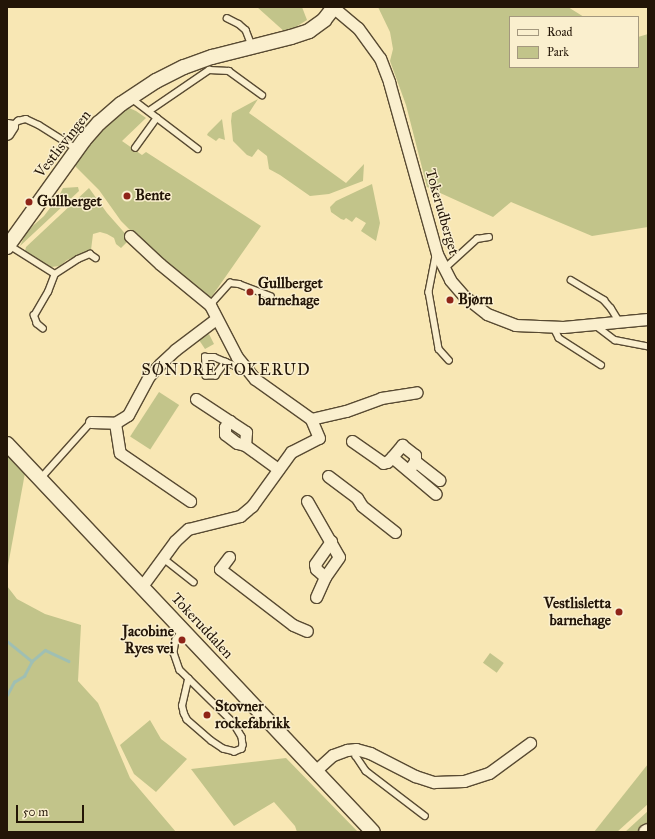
<!DOCTYPE html>
<meta charset="utf-8">
<style>
body{margin:0}
#map{position:relative;width:655px;height:839px;overflow:hidden;background:#f8e7b4;font-family:"IM FELL Great Primer",serif}
div>[style]{position:absolute}
[style*='--x']{left:calc(var(--x)*1px);top:calc(var(--y)*1px);width:calc(var(--w)*1px);rotate:calc(var(--a)*1deg)}
.green>*{inset:0;background:#c2c48a;transform-origin:0 0}
.stream>*{height:2.5px;margin:-1.25px;padding:0 1.25px;transform-origin:1.25px;border-radius:1.25px;background:#9fbfb3}
.roads{filter:drop-shadow(1px 0 #584a32) drop-shadow(-1px 0 #584a32) drop-shadow(0 1px #584a32) drop-shadow(0 -1px #584a32)}
.service>*{height:5.5px;margin:-2.75px;padding:0 2.75px;transform-origin:2.75px;border-radius:2.75px;background:#faefce}
.minor>*{height:11px;margin:-5.5px;padding:0 5.5px;transform-origin:5.5px;border-radius:5.5px;background:#faefce}
.tertiary>*{height:14px;margin:-7px;padding:0 7px;transform-origin:7px;border-radius:7px;background:#faefce}
.dots>*{width:11px;height:11px;translate:-50% -50%;box-sizing:border-box;border:2px solid #faefce;border-radius:50%}
span{translate:-50% -50%;white-space:nowrap;text-align:center;line-height:1.15;-webkit-text-stroke:3px #faefce;paint-order:stroke}
.street-label{font-size:15px;color:#231507}
.poi-label{font-size:15px;color:#231507;font-weight:700}
.left{translate:0 -50%;text-align:left}
.right{translate:-100% -50%;text-align:right}
.neighbourhood-label{font-size:16px;color:#231507;letter-spacing:1px}
.frame{position:absolute;inset:0;border:8px solid #231507;pointer-events:none}
.legend{position:absolute;left:509px;top:16px;width:130px;height:52px;box-sizing:border-box;background:#faefce;border:1px solid #a4987e;margin:0;padding:5px 7px;list-style:none;font-size:12px;color:#231507}
.legend li{display:flex;align-items:center;gap:8px;height:20px}
.legend b{width:20px;border:1px solid #a4987e}
.scale{position:absolute;left:16px;top:805px;width:68px;height:18px;box-sizing:border-box;border:2px solid #231507;border-top:0;padding-left:5px;font-size:12px;line-height:14px;white-space:nowrap;color:#231507;-webkit-text-stroke:3px #faefce;paint-order:stroke}
</style>
<div id="map">
<div class="green">
<div style="clip-path:polygon(257px 7px,302px 7px,307px 20px,286px 33px)"></div>
<div style="clip-path:polygon(378px 7px,568px 7px,584px 17px,510px 17px,510px 67px,638px 67px,638px 37px,648px 34px,648px 227px,592px 236px,511px 202px,493px 217px,427px 187px,406px 105px,390px 61px,393px 49px,390px 32px)"></div>
<div style="clip-path:polygon(258px 99px,249px 113px,346px 183px,364px 164px,363px 181px,329px 194px,310px 196px,280px 175px,269px 169px,267px 156px,258px 149px,252px 157px,247px 155px,233px 141px,231px 121px,232px 113px)"></div>
<div style="clip-path:polygon(127px 107px,136px 111px,146px 118px,122px 141px,142px 155px,146px 152px,261px 226px,210px 299px,148px 248px,121px 221px,99px 190px,75px 166px,88px 144px,101px 130px)"></div>
<div style="clip-path:polygon(222px 119px,225px 140px,219px 138px,216px 141px,207px 135px,208px 133px)"></div>
<div style="clip-path:polygon(372px 184px,380px 223px,376px 241px,361px 231px,366px 223px,356px 217px,352px 222px,346px 218px,344px 220px,341px 219px,331px 212px,330px 207px,336px 201px)"></div>
<div style="clip-path:polygon(78px 187px,79px 191px,20px 246px,27px 231px,44px 216px,59px 196px,63px 188px)"></div>
<div style="clip-path:polygon(89px 188px,107px 213px,130px 239px,121px 248px,116px 244px,114px 238px,107px 234px,100px 232px,93px 234px,91px 250px,67px 260px,60px 266px,51px 267px,25px 251px,26px 247px)"></div>
<div style="clip-path:polygon(209px 334px,214px 344px,205px 349px,199px 340px)"></div>
<div style="left:159px;top:392px;width:24px;height:53px;rotate:33deg"></div>
<div style="clip-path:polygon(7px 455px,25px 473px,7px 571px)"></div>
<div style="clip-path:polygon(7px 586px,17px 599px,45px 614px,81px 625px,78px 681px,98px 703px,130px 778px,176px 832px,8px 832px)"></div>
<div style="left:490px;top:653px;width:17px;height:12px;rotate:36deg"></div>
<div style="clip-path:polygon(150px 720px,161px 739px,187px 759px,156px 792px,134px 774px,120px 745px)"></div>
<div style="clip-path:polygon(286px 758px,358px 832px,297px 832px,295px 826px,274px 802px,234px 826px,191px 769px)"></div>
<div style="clip-path:polygon(648px 764px,648px 804px,617px 832px,594px 832px)"></div>
<div style="clip-path:polygon(648px 811px,648px 824px,639px 832px,625px 832px)"></div>
</div>
<div class="stream">
<div style="--x:7;--y:641;--w:32;--a:39"></div>
<div style="--x:32;--y:661;--w:17;--a:-40"></div>
<div style="--x:45;--y:650;--w:26;--a:25"></div>
<div style="--x:7;--y:695;--w:15;--a:-62"></div>
<div style="--x:14;--y:682;--w:12;--a:-31"></div>
<div style="--x:24;--y:676;--w:17;--a:-62"></div>
</div>
<div class="roads">
<div class="service">
<div style="--x:227;--y:18;--w:13;--a:27"></div>
<div style="--x:239;--y:24;--w:9;--a:41"></div>
<div style="--x:246;--y:30;--w:17;--a:69"></div>
<div style="--x:131;--y:98;--w:84;--a:37.3"></div>
<div style="--x:149;--y:111;--w:73;--a:-34.3"></div>
<div style="--x:209;--y:70;--w:20;--a:3"></div>
<div style="--x:229;--y:71;--w:41;--a:36"></div>
<div style="--x:12;--y:126;--w:8;--a:-40"></div>
<div style="--x:18;--y:121;--w:8;--a:-14"></div>
<div style="--x:26;--y:119;--w:14;--a:25"></div>
<div style="--x:39;--y:125;--w:45;--a:32.3"></div>
<div style="--x:135;--y:148;--w:37;--a:-54"></div>
<div style="--x:9;--y:245;--w:54;--a:32.2"></div>
<div style="--x:436;--y:256;--w:37;--a:101"></div>
<div style="--x:429;--y:292;--w:58;--a:80"></div>
<div style="--x:439;--y:349;--w:15;--a:48"></div>
<div style="--x:444;--y:269;--w:45;--a:-42.3"></div>
<div style="--x:477;--y:239;--w:12;--a:-9"></div>
<div style="--x:571;--y:280;--w:39;--a:31"></div>
<div style="--x:604;--y:300;--w:11;--a:49"></div>
<div style="--x:611;--y:308;--w:15;--a:58"></div>
<div style="--x:210;--y:305;--w:30;--a:-48"></div>
<div style="--x:230;--y:283;--w:9;--a:6"></div>
<div style="--x:239;--y:284;--w:34;--a:21"></div>
<div style="--x:595;--y:325;--w:25;--a:37"></div>
<div style="--x:615;--y:340;--w:33;--a:11"></div>
<div style="--x:553;--y:326;--w:13;--a:63"></div>
<div style="--x:559;--y:338;--w:50;--a:32.7"></div>
<div style="--x:43;--y:329;--w:8;--a:-140"></div>
<div style="--x:37;--y:324;--w:9;--a:-111"></div>
<div style="--x:34;--y:316;--w:28;--a:-60"></div>
<div style="--x:48;--y:292;--w:19;--a:-69"></div>
<div style="--x:55;--y:274;--w:27;--a:-33"></div>
<div style="--x:78;--y:259;--w:13;--a:-23"></div>
<div style="--x:90;--y:254;--w:7;--a:34"></div>
<div style="--x:226;--y:362;--w:17;--a:126"></div>
<div style="--x:216;--y:376;--w:10;--a:180"></div>
<div style="--x:206;--y:376;--w:19;--a:-93"></div>
<div style="--x:205;--y:357;--w:9;--a:0"></div>
<div style="--x:214;--y:357;--w:13;--a:23"></div>
<div style="--x:226;--y:362;--w:21;--a:23"></div>
<div style="--x:41;--y:478;--w:75;--a:-48.2"></div>
<div style="--x:163;--y:558;--w:39;--a:38"></div>
<div style="--x:183;--y:631;--w:11;--a:128"></div>
<div style="--x:176;--y:640;--w:13;--a:99"></div>
<div style="--x:174;--y:653;--w:18;--a:71"></div>
<div style="--x:180;--y:670;--w:74;--a:44.5"></div>
<div style="--x:233;--y:722;--w:17;--a:59"></div>
<div style="--x:242;--y:737;--w:8;--a:83"></div>
<div style="--x:243;--y:745;--w:4;--a:104"></div>
<div style="--x:242;--y:749;--w:8;--a:157"></div>
<div style="--x:235;--y:752;--w:12;--a:-166"></div>
<div style="--x:223;--y:749;--w:14;--a:-146"></div>
<div style="--x:211;--y:741;--w:32;--a:-139"></div>
<div style="--x:187;--y:720;--w:7;--a:-117"></div>
<div style="--x:184;--y:714;--w:8;--a:-104"></div>
<div style="--x:182;--y:706;--w:28;--a:-77"></div>
<div style="--x:356;--y:749;--w:7;--a:90"></div>
<div style="--x:356;--y:756;--w:18;--a:56"></div>
<div style="--x:366;--y:771;--w:74;--a:37.3"></div>
</div>
<div class="minor">
<div style="--x:334;--y:8;--w:31;--a:40"></div>
<div style="--x:358;--y:28;--w:37;--a:54"></div>
<div style="--x:380;--y:58;--w:26;--a:69"></div>
<div style="--x:389;--y:82;--w:179;--a:74.4"></div>
<div style="--x:437;--y:254;--w:29;--a:63"></div>
<div style="--x:450;--y:280;--w:21;--a:49"></div>
<div style="--x:464;--y:296;--w:29;--a:38"></div>
<div style="--x:487;--y:314;--w:30;--a:21"></div>
<div style="--x:515;--y:325;--w:48;--a:2.4"></div>
<div style="--x:563;--y:327;--w:85;--a:-5.4"></div>
<div style="--x:7;--y:125;--w:5;--a:11"></div>
<div style="--x:12;--y:126;--w:9;--a:122"></div>
<div style="--x:130;--y:236;--w:41;--a:43"></div>
<div style="--x:160;--y:264;--w:65;--a:39.4"></div>
<div style="--x:210;--y:305;--w:59;--a:62.6"></div>
<div style="--x:237;--y:357;--w:28;--a:51"></div>
<div style="--x:255;--y:379;--w:69;--a:35.5"></div>
<div style="--x:311;--y:419;--w:36;--a:-13"></div>
<div style="--x:346;--y:411;--w:37;--a:-20"></div>
<div style="--x:381;--y:398;--w:36;--a:-9"></div>
<div style="--x:196;--y:399;--w:60;--a:33.4"></div>
<div style="--x:246;--y:432;--w:13;--a:94"></div>
<div style="--x:230;--y:421;--w:8;--a:130"></div>
<div style="--x:225;--y:427;--w:7;--a:90"></div>
<div style="--x:225;--y:434;--w:15;--a:37"></div>
<div style="--x:237;--y:443;--w:8;--a:14"></div>
<div style="--x:245;--y:445;--w:41;--a:36"></div>
<div style="--x:91;--y:422;--w:24;--a:2"></div>
<div style="--x:115;--y:423;--w:15;--a:-32"></div>
<div style="--x:128;--y:415;--w:44;--a:-61.7"></div>
<div style="--x:149;--y:376;--w:16;--a:-47"></div>
<div style="--x:160;--y:364;--w:21;--a:-43"></div>
<div style="--x:175;--y:350;--w:51;--a:-37.1"></div>
<div style="--x:115;--y:423;--w:30;--a:81"></div>
<div style="--x:120;--y:453;--w:85;--a:34.4"></div>
<div style="--x:352;--y:441;--w:38;--a:35"></div>
<div style="--x:383;--y:463;--w:4;--a:-14"></div>
<div style="--x:387;--y:462;--w:7;--a:-45"></div>
<div style="--x:392;--y:457;--w:57;--a:40.1"></div>
<div style="--x:392;--y:457;--w:16;--a:-50"></div>
<div style="--x:402;--y:445;--w:16;--a:38"></div>
<div style="--x:415;--y:455;--w:6;--a:90"></div>
<div style="--x:415;--y:461;--w:11;--a:124"></div>
<div style="--x:415;--y:461;--w:31;--a:38"></div>
<div style="--x:328;--y:476;--w:36;--a:37"></div>
<div style="--x:357;--y:498;--w:9;--a:58"></div>
<div style="--x:362;--y:506;--w:42;--a:38.2"></div>
<div style="--x:307;--y:501;--w:64;--a:60.3"></div>
<div style="--x:339;--y:557;--w:24;--a:125"></div>
<div style="--x:325;--y:577;--w:22;--a:114"></div>
<div style="--x:229;--y:557;--w:15;--a:127"></div>
<div style="--x:220;--y:569;--w:92;--a:37.5"></div>
<div style="--x:293;--y:625;--w:15;--a:23"></div>
<div style="--x:325;--y:577;--w:12;--a:-138"></div>
<div style="--x:316;--y:569;--w:5;--a:-101"></div>
<div style="--x:315;--y:564;--w:28;--a:-55"></div>
<div style="--x:142;--y:586;--w:56;--a:-53.7"></div>
<div style="--x:175;--y:541;--w:18;--a:-43"></div>
<div style="--x:188;--y:529;--w:54;--a:-14"></div>
<div style="--x:240;--y:516;--w:16;--a:-40"></div>
<div style="--x:252;--y:506;--w:67;--a:-54.2"></div>
<div style="--x:291;--y:452;--w:31;--a:-27"></div>
<div style="--x:319;--y:438;--w:21;--a:-113"></div>
<div style="--x:315;--y:771;--w:24;--a:-42"></div>
<div style="--x:333;--y:755;--w:15;--a:-20"></div>
<div style="--x:347;--y:750;--w:9;--a:-6"></div>
<div style="--x:356;--y:749;--w:15;--a:16"></div>
<div style="--x:370;--y:753;--w:51;--a:27.1"></div>
<div style="--x:415;--y:776;--w:20;--a:18"></div>
<div style="--x:434;--y:782;--w:30;--a:-2"></div>
<div style="--x:464;--y:781;--w:26;--a:-18"></div>
<div style="--x:489;--y:773;--w:51;--a:-36.2"></div>
</div>
<div class="tertiary">
<div style="--x:7;--y:247;--w:132;--a:-54.3"></div>
<div style="--x:84;--y:140;--w:23;--a:-49"></div>
<div style="--x:99;--y:123;--w:29;--a:-41"></div>
<div style="--x:121;--y:104;--w:42;--a:-33.3"></div>
<div style="--x:156;--y:81;--w:31;--a:-27"></div>
<div style="--x:184;--y:67;--w:30;--a:-20"></div>
<div style="--x:212;--y:57;--w:81;--a:-14.2"></div>
<div style="--x:291;--y:37;--w:19;--a:-18"></div>
<div style="--x:309;--y:31;--w:19;--a:-36"></div>
<div style="--x:324;--y:20;--w:16;--a:-52"></div>
<div style="--x:7;--y:444;--w:533;--a:46.67"></div>
<div style="--x:646;--y:832;--w:2;--a:-27"></div>
</div>
</div>
<div class="dots">
<div style="left:127px;top:196px;background:#8f2418"></div>
<div style="left:29px;top:202px;background:#8f2418"></div>
<div style="left:250px;top:292px;background:#8f2418"></div>
<div style="left:450px;top:300px;background:#8f2418"></div>
<div style="left:619px;top:612px;background:#8f2418"></div>
<div style="left:182px;top:640px;background:#8f2418"></div>
<div style="left:207px;top:715px;background:#8f2418"></div>
</div>
<div class="street-label">
<span style="left:63px;top:144px;rotate:-52deg">Vestlisvingen</span>
<span style="left:442px;top:212px;rotate:74deg">Tokerudberget</span>
<span style="left:202px;top:626px;rotate:47deg">Tokeruddalen</span>
</div>
<div class="poi-label">
<span class="left" style="left:135px;top:196px">Bente</span>
<span class="left" style="left:37px;top:202px">Gullberget</span>
<span class="left" style="left:258px;top:292px">Gullberget<br>barnehage</span>
<span class="left" style="left:458px;top:300px">Bjørn</span>
<span class="right" style="left:611px;top:612px">Vestlisletta<br>barnehage</span>
<span class="right" style="left:174px;top:640px">Jacobine<br>Ryes vei</span>
<span class="left" style="left:215px;top:715px">Stovner<br>rockefabrikk</span>
</div>
<div class="neighbourhood-label">
<span style="left:226px;top:370px">SØNDRE TOKERUD</span>
</div>
<div class="frame"></div>
<ul class="legend">
<li><b style="height:5px;background:#faefce"></b>Road</li>
<li><b style="height:11px;background:#c2c48a"></b>Park</li>
</ul>
<div class="scale">50 m</div>
</div>
